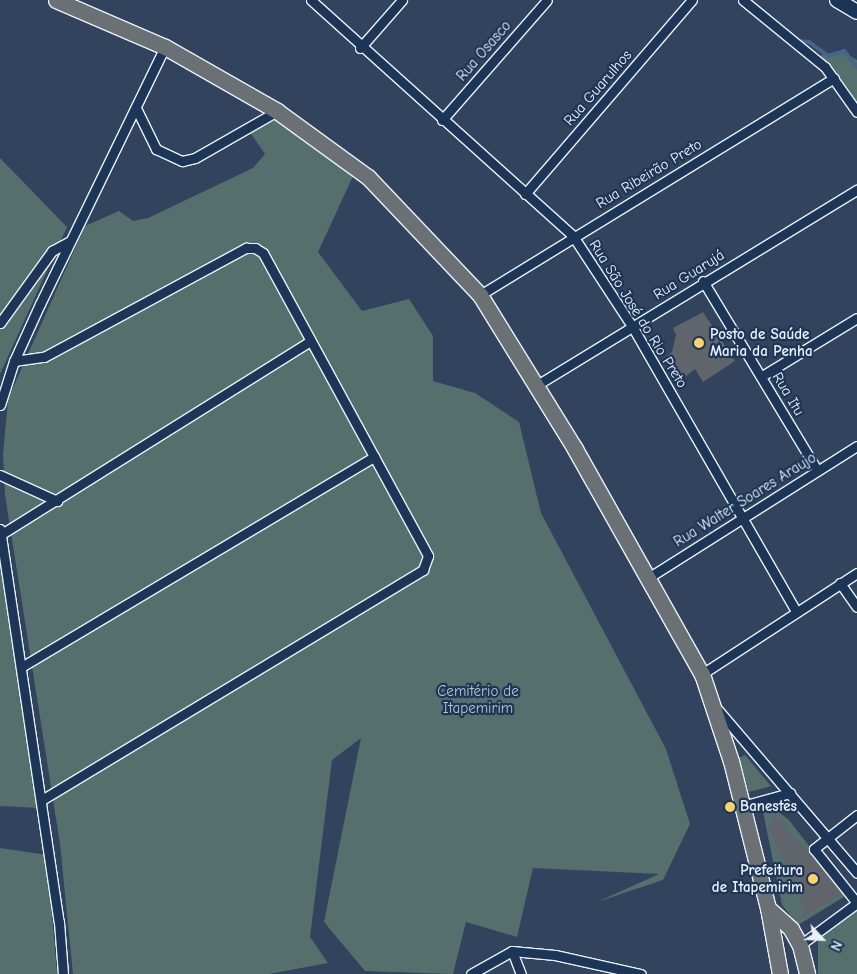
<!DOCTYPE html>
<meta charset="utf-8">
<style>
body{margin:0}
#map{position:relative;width:857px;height:974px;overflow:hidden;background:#31435d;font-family:"Comic Neue",sans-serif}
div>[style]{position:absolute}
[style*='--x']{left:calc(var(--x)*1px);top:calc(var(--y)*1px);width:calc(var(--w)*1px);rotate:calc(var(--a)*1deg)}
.green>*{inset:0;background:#556f6d}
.stream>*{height:4px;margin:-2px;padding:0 2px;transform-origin:2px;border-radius:2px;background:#45668b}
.building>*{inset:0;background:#60646b}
.roads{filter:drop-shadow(1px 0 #e8f1f8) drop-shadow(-1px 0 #e8f1f8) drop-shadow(0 1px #e8f1f8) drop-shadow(0 -1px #e8f1f8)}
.street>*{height:9px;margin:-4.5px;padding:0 4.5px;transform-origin:4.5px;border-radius:4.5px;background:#1d3557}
.secondary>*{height:14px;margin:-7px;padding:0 7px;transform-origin:7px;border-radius:7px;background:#1d3557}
.primary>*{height:15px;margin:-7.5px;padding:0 7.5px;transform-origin:7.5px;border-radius:7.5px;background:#6a7074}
.dots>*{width:14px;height:14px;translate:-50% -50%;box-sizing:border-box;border:2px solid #1d3557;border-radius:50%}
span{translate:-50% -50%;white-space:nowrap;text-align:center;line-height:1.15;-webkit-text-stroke:4.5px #1d3557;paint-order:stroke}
.street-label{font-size:15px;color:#e8f1f8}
.poi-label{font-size:15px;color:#e8f1f8;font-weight:700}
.left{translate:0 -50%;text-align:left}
.right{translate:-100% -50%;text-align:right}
.park-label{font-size:15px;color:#b5c4c7}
.north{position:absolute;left:797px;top:914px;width:50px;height:50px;-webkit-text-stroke:4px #1d3557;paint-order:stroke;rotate:115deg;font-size:14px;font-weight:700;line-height:20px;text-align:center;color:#e8f1f8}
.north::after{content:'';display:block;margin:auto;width:18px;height:22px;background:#e8f1f8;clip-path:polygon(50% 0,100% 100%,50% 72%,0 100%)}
</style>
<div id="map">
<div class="green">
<div style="clip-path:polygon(842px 51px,857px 60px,857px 114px,833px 79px,813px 63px,823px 54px,829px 56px)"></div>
<div style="clip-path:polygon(280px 118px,354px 174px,318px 252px,362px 311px,409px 299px,433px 336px,433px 381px,475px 393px,519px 422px,541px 513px,666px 749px,690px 824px,663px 880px,597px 902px,659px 874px,533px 868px,517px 937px,466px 922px,453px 974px,365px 971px,324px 922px,361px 738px,332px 760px,310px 937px,328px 963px,269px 974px,73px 974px,60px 844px,5px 495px,3px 455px,8px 399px,85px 226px,119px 211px,133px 221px,148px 218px,253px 168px,265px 154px,249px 131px)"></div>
<div style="clip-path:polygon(0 158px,67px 227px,0 374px)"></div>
<div style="clip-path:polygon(0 548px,39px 808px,0 806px)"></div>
<div style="clip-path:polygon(745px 755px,771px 786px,749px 792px,739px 758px)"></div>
<div style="clip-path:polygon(772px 807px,789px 820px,847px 895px,798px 925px,782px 905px,763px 812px)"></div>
<div style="clip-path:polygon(0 848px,47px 855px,57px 974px,0 974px)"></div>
<div style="clip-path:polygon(857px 907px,857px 974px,818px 974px,818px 935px)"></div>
</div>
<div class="stream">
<div style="--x:796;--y:41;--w:13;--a:4"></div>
<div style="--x:809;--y:42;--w:24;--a:36"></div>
<div style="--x:828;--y:56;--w:17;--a:-17"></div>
<div style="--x:844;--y:51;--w:21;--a:51"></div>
</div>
<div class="building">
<div style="clip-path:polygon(703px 312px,735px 361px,703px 382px,695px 369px,680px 381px,667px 356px,672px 352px,676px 335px,673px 328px)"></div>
<div style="clip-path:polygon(773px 818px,779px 818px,842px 894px,803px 917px,801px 896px,769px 828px)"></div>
</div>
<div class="roads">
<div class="street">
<div style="--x:311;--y:0;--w:353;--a:42"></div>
<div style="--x:573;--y:236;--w:108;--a:56.8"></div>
<div style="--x:632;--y:326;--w:327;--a:60.1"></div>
<div style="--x:743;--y:0;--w:106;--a:39.3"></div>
<div style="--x:825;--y:67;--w:55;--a:54.6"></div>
<div style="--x:360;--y:48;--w:64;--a:-48.8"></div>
<div style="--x:136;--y:108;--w:46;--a:64"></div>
<div style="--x:156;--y:149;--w:29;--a:25"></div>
<div style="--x:182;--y:161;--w:13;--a:-13"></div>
<div style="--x:195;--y:158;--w:95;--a:-29.8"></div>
<div style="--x:442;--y:120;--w:159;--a:-48.8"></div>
<div style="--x:525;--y:194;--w:256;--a:-49.3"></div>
<div style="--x:703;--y:281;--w:221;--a:58.9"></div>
<div style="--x:480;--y:295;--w:415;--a:-31.5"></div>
<div style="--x:0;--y:323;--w:89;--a:-54.2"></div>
<div style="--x:52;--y:251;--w:21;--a:-29"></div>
<div style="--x:14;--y:361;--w:30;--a:-8"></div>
<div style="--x:44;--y:357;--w:230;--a:-28.4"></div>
<div style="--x:246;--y:248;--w:9;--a:0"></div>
<div style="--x:255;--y:248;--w:9;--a:32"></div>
<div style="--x:263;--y:253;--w:345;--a:61.4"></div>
<div style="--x:428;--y:556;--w:15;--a:110"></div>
<div style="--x:423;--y:570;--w:445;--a:148.9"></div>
<div style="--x:762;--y:376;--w:111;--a:-31.4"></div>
<div style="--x:537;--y:385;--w:375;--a:-31.4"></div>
<div style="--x:0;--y:405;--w:46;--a:-72.3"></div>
<div style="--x:14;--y:361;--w:63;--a:-65.5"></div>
<div style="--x:40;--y:304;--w:286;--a:-64.1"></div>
<div style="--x:0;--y:475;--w:63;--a:24.5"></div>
<div style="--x:0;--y:529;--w:397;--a:81.5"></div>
<div style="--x:59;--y:922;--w:52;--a:85.6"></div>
<div style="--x:0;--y:535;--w:366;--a:-32"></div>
<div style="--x:648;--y:578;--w:247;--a:-32.3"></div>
<div style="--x:840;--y:583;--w:29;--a:55"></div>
<div style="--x:23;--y:666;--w:409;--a:-30.8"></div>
<div style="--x:702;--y:674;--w:185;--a:-33.1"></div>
<div style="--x:718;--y:710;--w:214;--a:49.5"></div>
<div style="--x:742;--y:806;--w:50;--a:-15.2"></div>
<div style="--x:857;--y:815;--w:55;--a:141.7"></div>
<div style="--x:814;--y:849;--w:69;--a:51.5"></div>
<div style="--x:800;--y:945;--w:71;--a:-36.4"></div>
<div style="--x:512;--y:951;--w:25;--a:69"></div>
<div style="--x:471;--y:974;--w:47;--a:-29.3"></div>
<div style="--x:512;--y:951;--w:43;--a:5.3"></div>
<div style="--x:555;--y:955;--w:88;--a:12.5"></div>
</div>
<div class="secondary">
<div style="--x:837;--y:0;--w:23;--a:31"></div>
</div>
<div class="primary">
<div style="--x:56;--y:0;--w:119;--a:23.3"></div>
<div style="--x:165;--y:47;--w:129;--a:29.7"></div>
<div style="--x:277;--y:111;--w:112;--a:36"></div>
<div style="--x:368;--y:177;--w:163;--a:46.5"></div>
<div style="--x:480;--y:295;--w:181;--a:58.3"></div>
<div style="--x:575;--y:449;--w:258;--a:60.6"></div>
<div style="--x:702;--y:674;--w:92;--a:71.6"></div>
<div style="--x:731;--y:761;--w:152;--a:75.9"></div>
<div style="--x:768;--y:908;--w:67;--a:79.7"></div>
<div style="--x:768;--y:908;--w:31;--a:42"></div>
<div style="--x:791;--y:929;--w:18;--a:61"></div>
<div style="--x:800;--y:945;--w:30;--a:76"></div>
</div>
</div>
<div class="dots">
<div style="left:699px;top:343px;background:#ffd166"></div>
<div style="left:730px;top:807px;background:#ffd166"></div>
<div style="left:813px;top:879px;background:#ffd166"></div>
</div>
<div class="street-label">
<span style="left:484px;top:51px;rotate:-49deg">Rua Osasco</span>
<span style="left:598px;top:88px;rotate:-49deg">Rua Guarulhos</span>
<span style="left:649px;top:174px;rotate:-31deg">Rua Ribeirão Preto</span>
<span style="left:689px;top:275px;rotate:-32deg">Rua Guarujá</span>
<span style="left:638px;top:314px;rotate:58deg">Rua São José do Rio Preto</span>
<span style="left:788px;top:394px;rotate:59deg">Rua Itu</span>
<span style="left:745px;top:500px;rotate:-32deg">Rua Walter Soares Araujo</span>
</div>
<div class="poi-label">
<span class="left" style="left:710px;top:343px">Posto de Saúde<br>Maria da Penha</span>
<span class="left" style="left:740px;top:807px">Banestes</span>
<span class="right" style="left:803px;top:879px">Prefeitura<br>de Itapemirim</span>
</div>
<div class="park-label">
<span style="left:478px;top:700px">Cemitério de<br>Itapemirim</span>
</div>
<div class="north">N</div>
</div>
